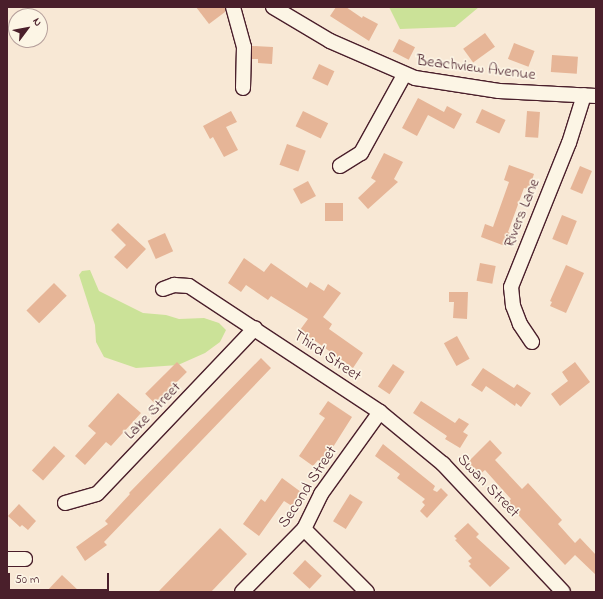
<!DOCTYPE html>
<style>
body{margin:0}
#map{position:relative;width:603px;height:599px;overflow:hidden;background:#f8e8d5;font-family:"Indie Flower",sans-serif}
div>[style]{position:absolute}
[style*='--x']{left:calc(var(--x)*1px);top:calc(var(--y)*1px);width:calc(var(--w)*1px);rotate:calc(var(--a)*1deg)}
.green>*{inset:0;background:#cbe298}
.building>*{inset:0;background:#e6b597;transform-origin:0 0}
.roads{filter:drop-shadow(1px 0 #4a1f2b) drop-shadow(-1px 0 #4a1f2b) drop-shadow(0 1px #4a1f2b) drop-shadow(0 -1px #4a1f2b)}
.minor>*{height:14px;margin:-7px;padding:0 7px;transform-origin:7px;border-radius:7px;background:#fcf5e5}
span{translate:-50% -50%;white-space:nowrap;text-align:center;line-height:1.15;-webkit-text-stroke:3.5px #fcf5e5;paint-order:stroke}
.street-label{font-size:16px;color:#4a1f2b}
.frame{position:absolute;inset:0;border:8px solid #4a1f2b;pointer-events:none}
.north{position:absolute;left:8px;top:8px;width:40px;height:40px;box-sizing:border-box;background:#fcf5e5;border:1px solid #b59f9b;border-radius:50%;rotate:58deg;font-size:11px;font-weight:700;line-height:16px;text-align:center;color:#4a1f2b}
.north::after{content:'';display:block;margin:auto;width:14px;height:18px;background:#4a1f2b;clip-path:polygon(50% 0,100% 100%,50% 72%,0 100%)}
.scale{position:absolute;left:8px;top:573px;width:101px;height:18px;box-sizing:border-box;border:2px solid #4a1f2b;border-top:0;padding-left:5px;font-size:12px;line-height:14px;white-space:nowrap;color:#4a1f2b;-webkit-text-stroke:3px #fcf5e5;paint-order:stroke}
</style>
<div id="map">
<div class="green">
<div style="clip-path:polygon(389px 7px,479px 7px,455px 27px,400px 29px)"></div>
<div style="clip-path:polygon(90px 270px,99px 291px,143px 313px,166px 315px,179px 319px,204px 318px,219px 323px,226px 330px,220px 342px,205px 353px,178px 365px,136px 368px,104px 357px,96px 342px,95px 325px,79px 275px,82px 271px)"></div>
</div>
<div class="building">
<div style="clip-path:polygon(196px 7px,225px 7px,225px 12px,209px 24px)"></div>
<div style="clip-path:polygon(336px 7px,346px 7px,362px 18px,363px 16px,378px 24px,369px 41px,330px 16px)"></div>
<div style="left:485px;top:33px;width:17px;height:27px;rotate:54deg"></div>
<div style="left:399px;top:39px;width:18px;height:14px;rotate:27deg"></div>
<div style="left:514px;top:43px;width:22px;height:17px;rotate:21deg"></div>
<div style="clip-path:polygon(252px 46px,273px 47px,272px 64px,258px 63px,258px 59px,252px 59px)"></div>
<div style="left:552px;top:55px;width:26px;height:17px;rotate:4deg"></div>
<div style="left:319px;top:64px;width:17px;height:16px;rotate:25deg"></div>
<div style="clip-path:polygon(418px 98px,444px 112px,447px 106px,462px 114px,454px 129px,428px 115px,417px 136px,402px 128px)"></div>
<div style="left:482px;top:109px;width:26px;height:15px;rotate:25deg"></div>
<div style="clip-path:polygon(231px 111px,237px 122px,226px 127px,238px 150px,224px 157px,213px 137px,210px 139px,203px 126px)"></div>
<div style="left:303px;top:111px;width:28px;height:17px;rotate:26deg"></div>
<div style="left:527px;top:111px;width:13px;height:26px;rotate:4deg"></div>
<div style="left:287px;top:144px;width:20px;height:22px;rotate:20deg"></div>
<div style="clip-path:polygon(384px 153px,403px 162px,394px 179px,398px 182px,368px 209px,358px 198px,376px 181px,371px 178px)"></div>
<div style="clip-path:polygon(509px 165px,534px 174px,529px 189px,524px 188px,508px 232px,510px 233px,505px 246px,481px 237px,485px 224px,493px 227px,509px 182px,504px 180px)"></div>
<div style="left:580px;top:166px;width:13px;height:25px;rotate:23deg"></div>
<div style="left:308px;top:181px;width:17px;height:17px;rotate:62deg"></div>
<div style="left:325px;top:203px;width:18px;height:18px"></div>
<div style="left:562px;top:215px;width:16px;height:26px;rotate:22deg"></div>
<div style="clip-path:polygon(118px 223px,146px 249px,127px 269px,114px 257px,126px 245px,111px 230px)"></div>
<div style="left:165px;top:233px;width:20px;height:19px;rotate:66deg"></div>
<div style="clip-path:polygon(244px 258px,264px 272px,271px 263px,307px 288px,310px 282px,324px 291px,328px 284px,341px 293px,323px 317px,332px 324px,329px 329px,363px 353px,353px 368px,300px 330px,308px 319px,271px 296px,268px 300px,246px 285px,241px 292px,228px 283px)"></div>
<div style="left:480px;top:263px;width:16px;height:18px;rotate:11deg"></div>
<div style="clip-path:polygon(566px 265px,584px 273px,566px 313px,550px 306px,552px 302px,550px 301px)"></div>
<div style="left:54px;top:283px;width:18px;height:39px;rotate:45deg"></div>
<div style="clip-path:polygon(449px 292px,468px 292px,467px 319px,453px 318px,454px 302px,449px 302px)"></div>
<div style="left:457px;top:336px;width:26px;height:15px;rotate:61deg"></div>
<div style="clip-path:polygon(261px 358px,271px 368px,104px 542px,107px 545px,85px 561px,76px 547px,108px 524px,105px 521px,130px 494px,129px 493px)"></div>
<div style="left:177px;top:362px;width:14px;height:45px;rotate:45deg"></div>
<div style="clip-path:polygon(575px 362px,590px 382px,560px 406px,551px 394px,568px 381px,562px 372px)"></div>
<div style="left:393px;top:364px;width:14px;height:27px;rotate:34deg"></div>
<div style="clip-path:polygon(483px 368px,514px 388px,517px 384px,531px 393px,521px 407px,516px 403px,515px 406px,486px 386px,482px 392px,471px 385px)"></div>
<div style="clip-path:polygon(118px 393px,141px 413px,111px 446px,106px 442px,85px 465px,75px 456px,96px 433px,88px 426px)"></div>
<div style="clip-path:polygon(328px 401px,352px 417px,323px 463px,318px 460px,313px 466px,299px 456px,325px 418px,319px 414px)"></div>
<div style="clip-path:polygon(421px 401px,455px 423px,459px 418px,469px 424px,463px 432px,468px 435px,460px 448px,445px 439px,447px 436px,413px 413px)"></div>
<div style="clip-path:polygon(490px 440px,502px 453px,495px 460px,522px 489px,528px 483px,562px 520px,558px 524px,575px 543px,580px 538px,596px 555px,596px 575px,575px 555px,565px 565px,507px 503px,511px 499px,485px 470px,479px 475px,467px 463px)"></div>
<div style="clip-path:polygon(383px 444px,435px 486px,433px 490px,437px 492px,441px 488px,448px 495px,427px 518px,420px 511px,425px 505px,422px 502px,425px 499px,397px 478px,400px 474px,375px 456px)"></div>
<div style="left:54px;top:446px;width:15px;height:33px;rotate:42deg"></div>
<div style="clip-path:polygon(282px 478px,301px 492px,292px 506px,284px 501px,259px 536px,243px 524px,261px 499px,265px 502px)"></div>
<div style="left:350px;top:494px;width:15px;height:32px;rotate:32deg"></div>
<div style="clip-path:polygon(19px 504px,36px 521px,28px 530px,22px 525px,20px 527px,8px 516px)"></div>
<div style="clip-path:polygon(468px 523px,479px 534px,476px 537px,510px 568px,490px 587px,469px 566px,471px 564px,468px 561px,472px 558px,455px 540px,457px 539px,454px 536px)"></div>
<div style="clip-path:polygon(220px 528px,247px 554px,211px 592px,158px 592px)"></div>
<div style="left:305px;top:560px;width:23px;height:18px;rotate:43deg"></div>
<div style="clip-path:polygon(62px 575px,80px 592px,46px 592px)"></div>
</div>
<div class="roads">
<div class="minor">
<div style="--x:233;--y:7;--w:41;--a:74.6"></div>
<div style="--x:244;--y:47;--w:41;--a:91.4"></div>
<div style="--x:273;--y:7;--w:66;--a:30.8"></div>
<div style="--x:330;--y:41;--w:93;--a:23.5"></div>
<div style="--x:415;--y:78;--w:85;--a:8.8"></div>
<div style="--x:499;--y:91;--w:97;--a:3"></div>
<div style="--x:340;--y:166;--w:25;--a:-32"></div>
<div style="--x:361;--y:153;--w:89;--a:-61.1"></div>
<div style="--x:163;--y:289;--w:12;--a:-20"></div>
<div style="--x:174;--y:285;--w:15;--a:4"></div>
<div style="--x:189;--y:286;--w:229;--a:33.4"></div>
<div style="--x:380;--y:412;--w:82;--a:39.5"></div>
<div style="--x:443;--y:464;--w:175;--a:46.8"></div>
<div style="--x:532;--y:342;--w:22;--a:-124"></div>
<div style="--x:520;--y:324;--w:19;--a:-111"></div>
<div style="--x:513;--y:306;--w:19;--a:-96"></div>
<div style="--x:511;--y:287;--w:155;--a:-68.1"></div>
<div style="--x:569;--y:143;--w:50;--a:-72.6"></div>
<div style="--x:65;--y:503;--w:33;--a:-16"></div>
<div style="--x:97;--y:494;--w:229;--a:-46.4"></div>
<div style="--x:304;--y:529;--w:89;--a:45"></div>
<div style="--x:7;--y:559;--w:18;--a:0"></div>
<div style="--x:242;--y:592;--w:88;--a:-45.5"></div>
<div style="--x:304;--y:529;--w:39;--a:-64"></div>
<div style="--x:321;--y:494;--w:101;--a:-54.3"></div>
</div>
</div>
<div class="street-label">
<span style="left:476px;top:68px;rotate:7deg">Beachview Avenue</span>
<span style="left:522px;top:213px;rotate:-68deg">Rivers Lane</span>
<span style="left:327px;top:356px;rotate:34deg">Third Street</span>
<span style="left:153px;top:411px;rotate:-46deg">Lake Street</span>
<span style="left:488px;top:486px;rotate:46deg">Swan Street</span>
<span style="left:308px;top:487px;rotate:-57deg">Second Street</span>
</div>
<div class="frame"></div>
<div class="north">N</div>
<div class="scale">50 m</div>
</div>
